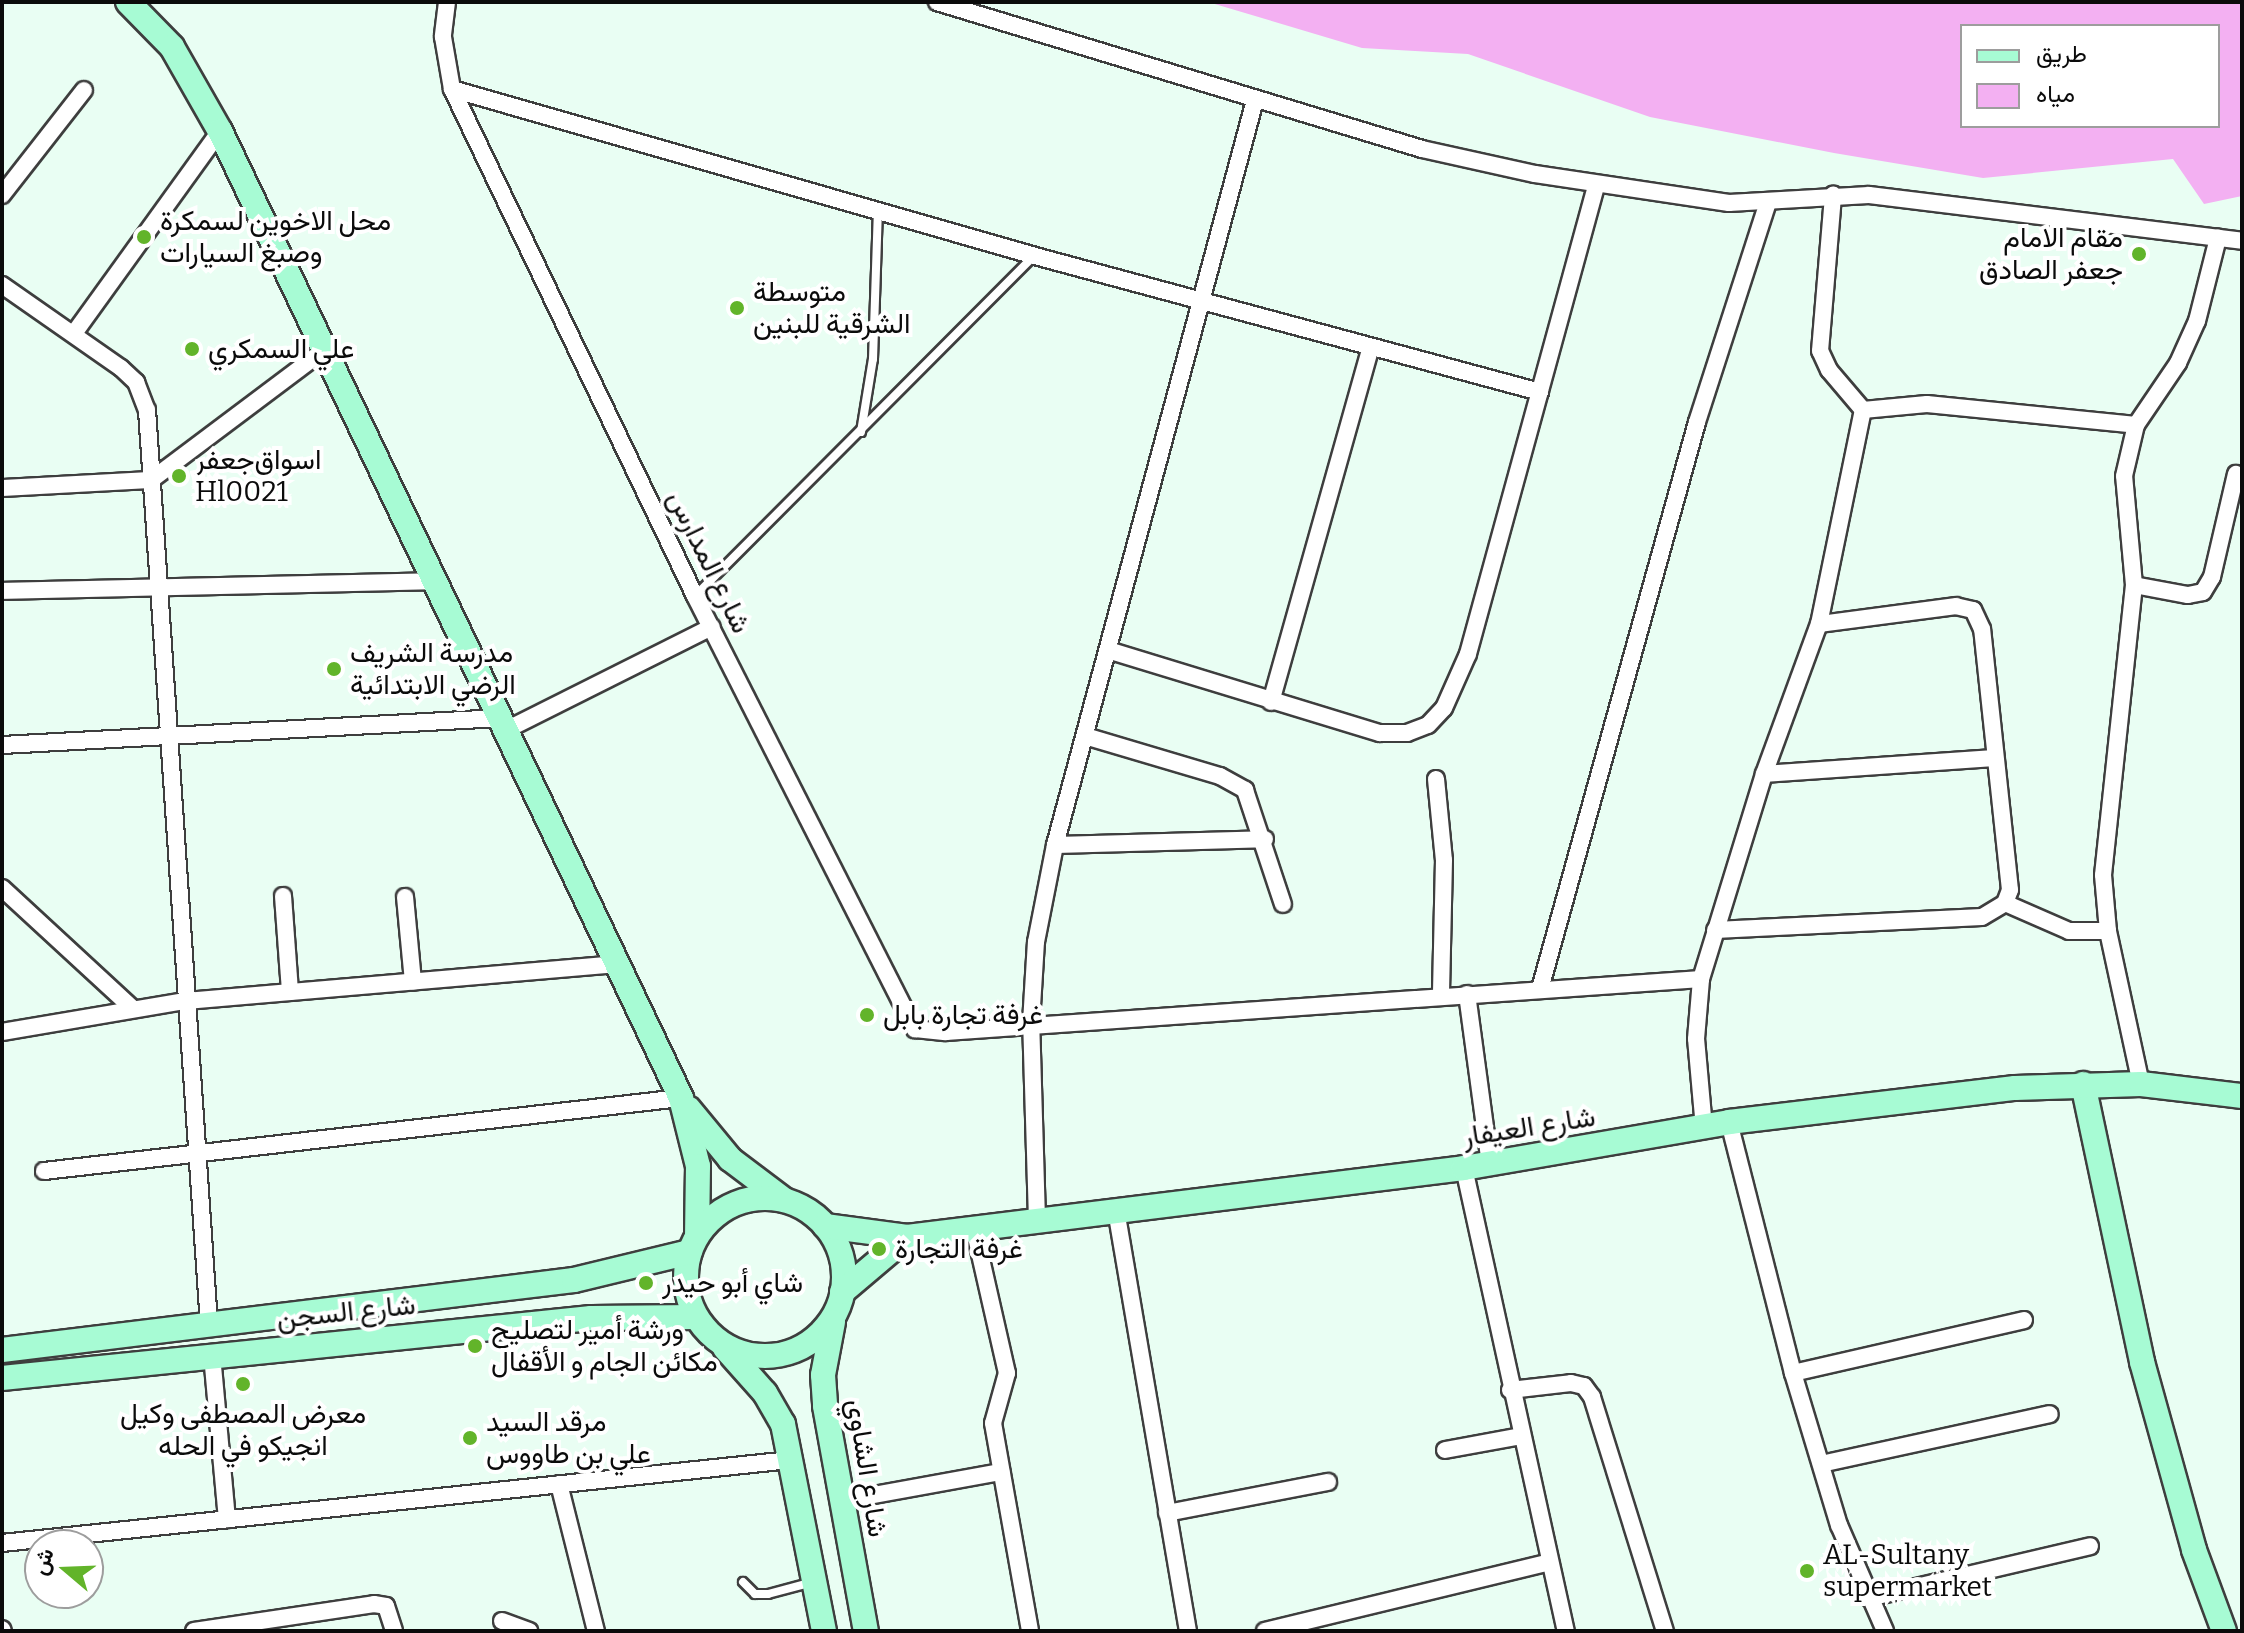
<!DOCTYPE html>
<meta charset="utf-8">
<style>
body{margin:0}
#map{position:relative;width:2244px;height:1633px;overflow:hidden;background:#e9fef3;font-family:Bitter,Vazirmatn,serif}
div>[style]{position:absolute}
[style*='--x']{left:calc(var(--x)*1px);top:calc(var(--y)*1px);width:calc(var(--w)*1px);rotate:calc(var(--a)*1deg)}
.water>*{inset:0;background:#f3b0f2}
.roads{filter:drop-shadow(2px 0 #3e3e3e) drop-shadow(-2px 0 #3e3e3e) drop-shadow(0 2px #3e3e3e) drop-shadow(0 -2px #3e3e3e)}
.lane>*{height:8px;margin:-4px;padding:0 4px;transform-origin:4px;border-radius:4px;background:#fff}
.street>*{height:16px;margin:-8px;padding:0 8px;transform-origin:8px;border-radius:8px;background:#fff}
.secondary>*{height:24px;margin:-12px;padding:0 12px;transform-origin:12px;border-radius:12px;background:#a7fbd4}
.secondary>.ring{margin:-12px;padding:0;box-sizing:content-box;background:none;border:24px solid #a7fbd4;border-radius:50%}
.dots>*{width:22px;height:22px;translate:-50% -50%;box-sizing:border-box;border:4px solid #fff;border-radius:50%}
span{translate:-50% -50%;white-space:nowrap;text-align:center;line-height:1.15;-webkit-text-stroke:8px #fff;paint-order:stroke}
.poi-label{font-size:28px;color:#0b0b0b}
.left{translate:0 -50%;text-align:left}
.right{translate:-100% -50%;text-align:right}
.street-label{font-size:28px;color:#0b0b0b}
.frame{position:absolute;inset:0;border:4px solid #0b0b0b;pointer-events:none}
.legend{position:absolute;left:1960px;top:24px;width:260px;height:104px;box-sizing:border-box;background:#fff;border:2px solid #9d9d9d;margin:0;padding:10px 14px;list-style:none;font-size:24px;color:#0b0b0b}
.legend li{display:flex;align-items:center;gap:16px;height:40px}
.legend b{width:40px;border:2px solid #9d9d9d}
.north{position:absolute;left:24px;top:1529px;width:80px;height:80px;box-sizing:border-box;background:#fff;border:2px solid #9d9d9d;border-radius:50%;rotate:289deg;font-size:22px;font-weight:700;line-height:32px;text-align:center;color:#0b0b0b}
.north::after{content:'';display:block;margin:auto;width:28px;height:36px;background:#62b42a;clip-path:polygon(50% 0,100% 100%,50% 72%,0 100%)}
</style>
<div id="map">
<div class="water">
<div style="clip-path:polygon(evenodd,1208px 2px,2242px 2px,2242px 196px,2204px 204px,2173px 159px,1983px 178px,1834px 153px,1650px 117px,1468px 54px,1362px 48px,1208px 2px,1962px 26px,2218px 26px,2218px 126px,1962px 126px,1962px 26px)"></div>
</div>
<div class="roads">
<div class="lane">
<div style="--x:861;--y:432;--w:74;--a:-80.7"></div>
<div style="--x:873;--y:359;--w:147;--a:-88.1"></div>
<div style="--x:695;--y:596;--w:480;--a:-45.1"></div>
<div style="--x:743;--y:1582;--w:17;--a:45"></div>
<div style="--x:755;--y:1594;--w:13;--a:0"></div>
<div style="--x:768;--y:1594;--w:47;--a:-14.9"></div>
</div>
<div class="street">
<div style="--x:447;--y:2;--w:35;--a:97"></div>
<div style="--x:443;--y:37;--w:53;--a:80.2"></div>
<div style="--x:452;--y:89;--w:562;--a:64.39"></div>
<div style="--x:695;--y:596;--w:486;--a:63.1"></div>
<div style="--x:915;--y:1029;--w:31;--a:6"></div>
<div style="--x:946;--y:1032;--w:757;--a:-4.02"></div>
<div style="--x:937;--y:2;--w:507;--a:16.86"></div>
<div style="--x:1422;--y:149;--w:116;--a:12.5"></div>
<div style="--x:1535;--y:174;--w:196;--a:8.5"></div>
<div style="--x:1729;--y:203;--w:140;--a:-3.3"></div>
<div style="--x:1869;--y:195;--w:376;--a:7"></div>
<div style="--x:452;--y:89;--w:606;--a:15.98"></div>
<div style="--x:1035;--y:256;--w:523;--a:15.07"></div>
<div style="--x:2;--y:195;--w:133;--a:-52"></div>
<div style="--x:2;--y:285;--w:145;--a:34.9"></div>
<div style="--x:121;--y:368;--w:21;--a:43"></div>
<div style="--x:136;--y:382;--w:30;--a:69"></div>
<div style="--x:147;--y:410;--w:916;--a:86.12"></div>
<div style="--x:75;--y:332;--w:248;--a:-54.2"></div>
<div style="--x:1863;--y:410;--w:64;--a:-5.4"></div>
<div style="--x:1927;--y:404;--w:210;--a:5.7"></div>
<div style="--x:2;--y:488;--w:149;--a:-3.1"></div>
<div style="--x:151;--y:480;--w:215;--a:-36.9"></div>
<div style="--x:2134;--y:585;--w:55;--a:10.5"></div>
<div style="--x:2188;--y:595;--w:15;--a:-11"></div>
<div style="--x:2203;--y:592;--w:17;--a:-59"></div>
<div style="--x:2212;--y:577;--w:106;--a:-76.9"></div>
<div style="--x:2;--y:591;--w:432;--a:-1.3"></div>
<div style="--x:1111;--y:651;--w:281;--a:17"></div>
<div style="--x:1380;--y:733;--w:27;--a:0"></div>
<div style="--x:1407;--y:733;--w:22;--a:-21"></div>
<div style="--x:1428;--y:725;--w:23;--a:-47"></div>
<div style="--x:1444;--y:708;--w:59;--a:-66"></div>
<div style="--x:1468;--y:654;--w:487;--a:-74.7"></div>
<div style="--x:1271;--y:702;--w:369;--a:-74.3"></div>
<div style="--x:506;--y:730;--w:230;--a:-26.6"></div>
<div style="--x:1085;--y:736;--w:141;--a:16.5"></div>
<div style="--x:1220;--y:776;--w:29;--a:29"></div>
<div style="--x:1245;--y:790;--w:120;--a:71.6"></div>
<div style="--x:2;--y:745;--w:499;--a:-3.1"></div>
<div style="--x:1764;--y:774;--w:230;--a:-4"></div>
<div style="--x:1436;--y:779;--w:81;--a:84.4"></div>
<div style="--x:1444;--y:860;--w:136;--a:91.3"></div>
<div style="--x:1055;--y:845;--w:210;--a:-1.6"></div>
<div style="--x:2;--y:888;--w:178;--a:42.7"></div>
<div style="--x:283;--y:896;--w:96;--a:85.8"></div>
<div style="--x:405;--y:897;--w:85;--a:84.6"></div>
<div style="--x:2005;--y:903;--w:70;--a:23.6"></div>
<div style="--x:2069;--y:931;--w:39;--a:0"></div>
<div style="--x:1715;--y:930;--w:267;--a:-2.8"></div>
<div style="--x:1982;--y:917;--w:27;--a:-31"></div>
<div style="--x:2005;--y:903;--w:14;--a:-69"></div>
<div style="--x:2010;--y:890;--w:262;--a:-96.1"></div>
<div style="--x:1982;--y:629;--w:21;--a:-115"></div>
<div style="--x:1973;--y:610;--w:17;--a:-167"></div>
<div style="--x:1956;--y:606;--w:138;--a:172.5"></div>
<div style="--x:1540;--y:989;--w:588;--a:-74.52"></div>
<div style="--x:1697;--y:422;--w:231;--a:-72.1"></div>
<div style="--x:1467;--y:994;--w:172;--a:82.3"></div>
<div style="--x:2;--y:1032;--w:186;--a:-9.6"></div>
<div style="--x:185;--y:1001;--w:435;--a:-4.9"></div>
<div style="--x:2141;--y:1084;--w:157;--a:-102.2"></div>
<div style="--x:2108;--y:931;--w:56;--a:-95.1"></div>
<div style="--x:2103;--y:875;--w:292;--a:-83.9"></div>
<div style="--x:2134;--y:585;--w:109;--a:-95.2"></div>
<div style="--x:2124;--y:476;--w:52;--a:-76.8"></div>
<div style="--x:2136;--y:425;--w:75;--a:-55.9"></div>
<div style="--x:2178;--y:363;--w:46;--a:-65.7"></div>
<div style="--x:2197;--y:321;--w:86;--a:-75.8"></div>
<div style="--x:1729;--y:1122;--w:259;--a:75.7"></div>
<div style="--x:1793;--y:1373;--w:159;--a:73.2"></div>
<div style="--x:1839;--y:1525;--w:116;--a:66.5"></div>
<div style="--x:1704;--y:1128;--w:89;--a:-95.1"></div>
<div style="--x:1696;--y:1039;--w:60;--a:-85.2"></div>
<div style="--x:1701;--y:979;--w:214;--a:-72.9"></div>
<div style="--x:1764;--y:774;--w:160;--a:-69.9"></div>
<div style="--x:1819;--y:624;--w:218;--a:-78.4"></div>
<div style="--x:1863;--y:410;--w:52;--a:-130.4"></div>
<div style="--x:1829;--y:370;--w:21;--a:-115"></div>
<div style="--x:1820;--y:351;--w:157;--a:-85.2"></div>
<div style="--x:1464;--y:1168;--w:474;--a:77.6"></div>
<div style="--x:44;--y:1171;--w:641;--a:-6.54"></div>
<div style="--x:1116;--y:1210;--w:427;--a:80.3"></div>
<div style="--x:1037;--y:1220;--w:197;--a:-91.7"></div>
<div style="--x:1031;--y:1023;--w:81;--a:-86.5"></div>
<div style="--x:1036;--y:942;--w:99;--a:-78.9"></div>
<div style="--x:1055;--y:845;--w:771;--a:-74.97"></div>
<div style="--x:974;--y:1228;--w:149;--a:77.2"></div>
<div style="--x:1007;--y:1373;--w:52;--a:105.6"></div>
<div style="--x:993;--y:1423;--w:211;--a:79.9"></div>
<div style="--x:212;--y:1355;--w:165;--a:84.8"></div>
<div style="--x:1793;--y:1373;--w:237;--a:-12.9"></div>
<div style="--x:1510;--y:1390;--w:61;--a:-6.5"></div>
<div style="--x:1571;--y:1383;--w:13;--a:13"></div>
<div style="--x:1584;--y:1386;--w:14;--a:54"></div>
<div style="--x:1592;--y:1397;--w:245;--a:72.7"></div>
<div style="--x:1445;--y:1450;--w:77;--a:-10.4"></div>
<div style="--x:1821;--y:1464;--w:234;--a:-12.3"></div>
<div style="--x:559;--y:1484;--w:152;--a:75.9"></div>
<div style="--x:841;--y:1501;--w:163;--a:-10.3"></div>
<div style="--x:1167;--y:1513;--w:164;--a:-10.9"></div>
<div style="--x:2;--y:1543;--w:792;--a:-6.01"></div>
<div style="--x:1869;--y:1598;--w:227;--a:-13.2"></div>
<div style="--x:502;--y:1621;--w:29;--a:20"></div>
<div style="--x:2;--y:1629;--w:2;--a:63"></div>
<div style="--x:194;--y:1631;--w:182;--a:-8.5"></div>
<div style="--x:374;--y:1604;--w:12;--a:9"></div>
<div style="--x:386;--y:1606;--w:26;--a:72"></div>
<div style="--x:1265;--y:1631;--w:293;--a:-13.6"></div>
</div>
<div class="secondary">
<div style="--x:128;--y:2;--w:63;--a:45.6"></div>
<div style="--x:172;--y:47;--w:97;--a:60.3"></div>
<div style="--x:220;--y:131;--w:1071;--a:64.51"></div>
<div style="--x:681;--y:1098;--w:70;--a:76"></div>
<div style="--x:698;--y:1166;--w:69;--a:90.8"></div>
<div style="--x:2083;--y:1084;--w:284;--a:78"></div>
<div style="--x:2142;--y:1362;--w:195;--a:74.5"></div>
<div style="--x:2194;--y:1550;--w:86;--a:69.7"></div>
<div style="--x:689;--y:1109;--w:65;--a:50.6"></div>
<div style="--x:730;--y:1159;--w:66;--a:37"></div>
<div class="ring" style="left:686px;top:1198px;width:134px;height:134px"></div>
<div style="--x:825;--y:1226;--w:83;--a:7.6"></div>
<div style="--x:907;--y:1237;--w:561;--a:-7.06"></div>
<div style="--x:1464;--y:1168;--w:269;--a:-9.8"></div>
<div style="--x:1729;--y:1122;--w:288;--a:-6.8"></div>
<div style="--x:2015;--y:1088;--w:126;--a:-1.8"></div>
<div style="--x:2141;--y:1084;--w:102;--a:6.8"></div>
<div style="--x:842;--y:1292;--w:85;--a:-40.2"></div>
<div style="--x:833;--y:1322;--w:54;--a:100.7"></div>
<div style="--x:823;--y:1375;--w:31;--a:86"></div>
<div style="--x:825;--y:1406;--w:229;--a:79.7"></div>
<div style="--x:725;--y:1348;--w:60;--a:48.4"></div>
<div style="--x:765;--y:1393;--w:36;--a:60"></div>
<div style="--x:783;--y:1424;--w:211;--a:78.8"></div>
<div style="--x:2;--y:1350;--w:576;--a:-6.98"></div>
<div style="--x:574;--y:1280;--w:119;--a:-13.6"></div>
<div style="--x:2;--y:1378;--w:592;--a:-5.82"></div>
<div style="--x:591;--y:1318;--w:105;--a:-0.5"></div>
</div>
</div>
<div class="dots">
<div style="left:144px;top:237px;background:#62b42a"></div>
<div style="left:2139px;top:254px;background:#62b42a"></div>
<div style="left:737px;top:308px;background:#62b42a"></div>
<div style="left:192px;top:349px;background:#62b42a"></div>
<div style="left:179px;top:476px;background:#62b42a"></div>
<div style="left:334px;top:669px;background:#62b42a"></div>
<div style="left:867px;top:1015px;background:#62b42a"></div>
<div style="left:879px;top:1249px;background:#62b42a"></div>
<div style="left:646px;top:1283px;background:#62b42a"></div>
<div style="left:475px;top:1346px;background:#62b42a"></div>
<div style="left:243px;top:1384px;background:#62b42a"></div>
<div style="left:470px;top:1438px;background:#62b42a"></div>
<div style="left:1807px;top:1571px;background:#62b42a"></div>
</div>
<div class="poi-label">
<span class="left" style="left:160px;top:237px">محل الاخوين لسمكرة<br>وصبغ السيارات</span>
<span class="right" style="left:2123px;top:254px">مقام الامام<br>جعفر الصادق</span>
<span class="left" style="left:753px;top:308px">متوسطة<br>الشرقية للبنين</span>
<span class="left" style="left:208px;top:349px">علي السمكري</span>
<span class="left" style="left:195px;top:476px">اسواق‌جعفر<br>Hl0021</span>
<span class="left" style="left:350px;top:669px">مدرسة الشريف<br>الرضي الابتدائية</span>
<span class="left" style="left:883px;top:1015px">غرفة تجارة بابل</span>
<span class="left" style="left:895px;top:1249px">غرفة التجارة</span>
<span class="left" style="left:662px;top:1283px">شاي أبو حيدر</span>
<span class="left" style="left:491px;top:1346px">ورشة أمير لتصليح<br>مكائن الجام و الأقفال</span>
<span style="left:243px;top:1430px">معرض المصطفى وكيل<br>انجيكو في الحله</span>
<span class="left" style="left:486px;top:1438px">مرقد السيد<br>علي بن طاووس</span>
<span class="left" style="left:1823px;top:1571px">AL-Sultany<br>supermarket</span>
</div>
<div class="street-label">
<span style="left:709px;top:562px;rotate:64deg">شارع المدارس</span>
<span style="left:1529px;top:1127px;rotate:-9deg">شارع العيفار</span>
<span style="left:346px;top:1312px;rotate:-6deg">شارع السجن</span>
<span style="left:867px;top:1468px;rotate:81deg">شارع الشاوي</span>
</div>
<div class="frame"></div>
<ul class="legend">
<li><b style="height:10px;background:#a7fbd4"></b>طريق</li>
<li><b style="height:22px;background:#f3b0f2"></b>مياه</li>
</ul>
<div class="north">ش</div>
</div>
